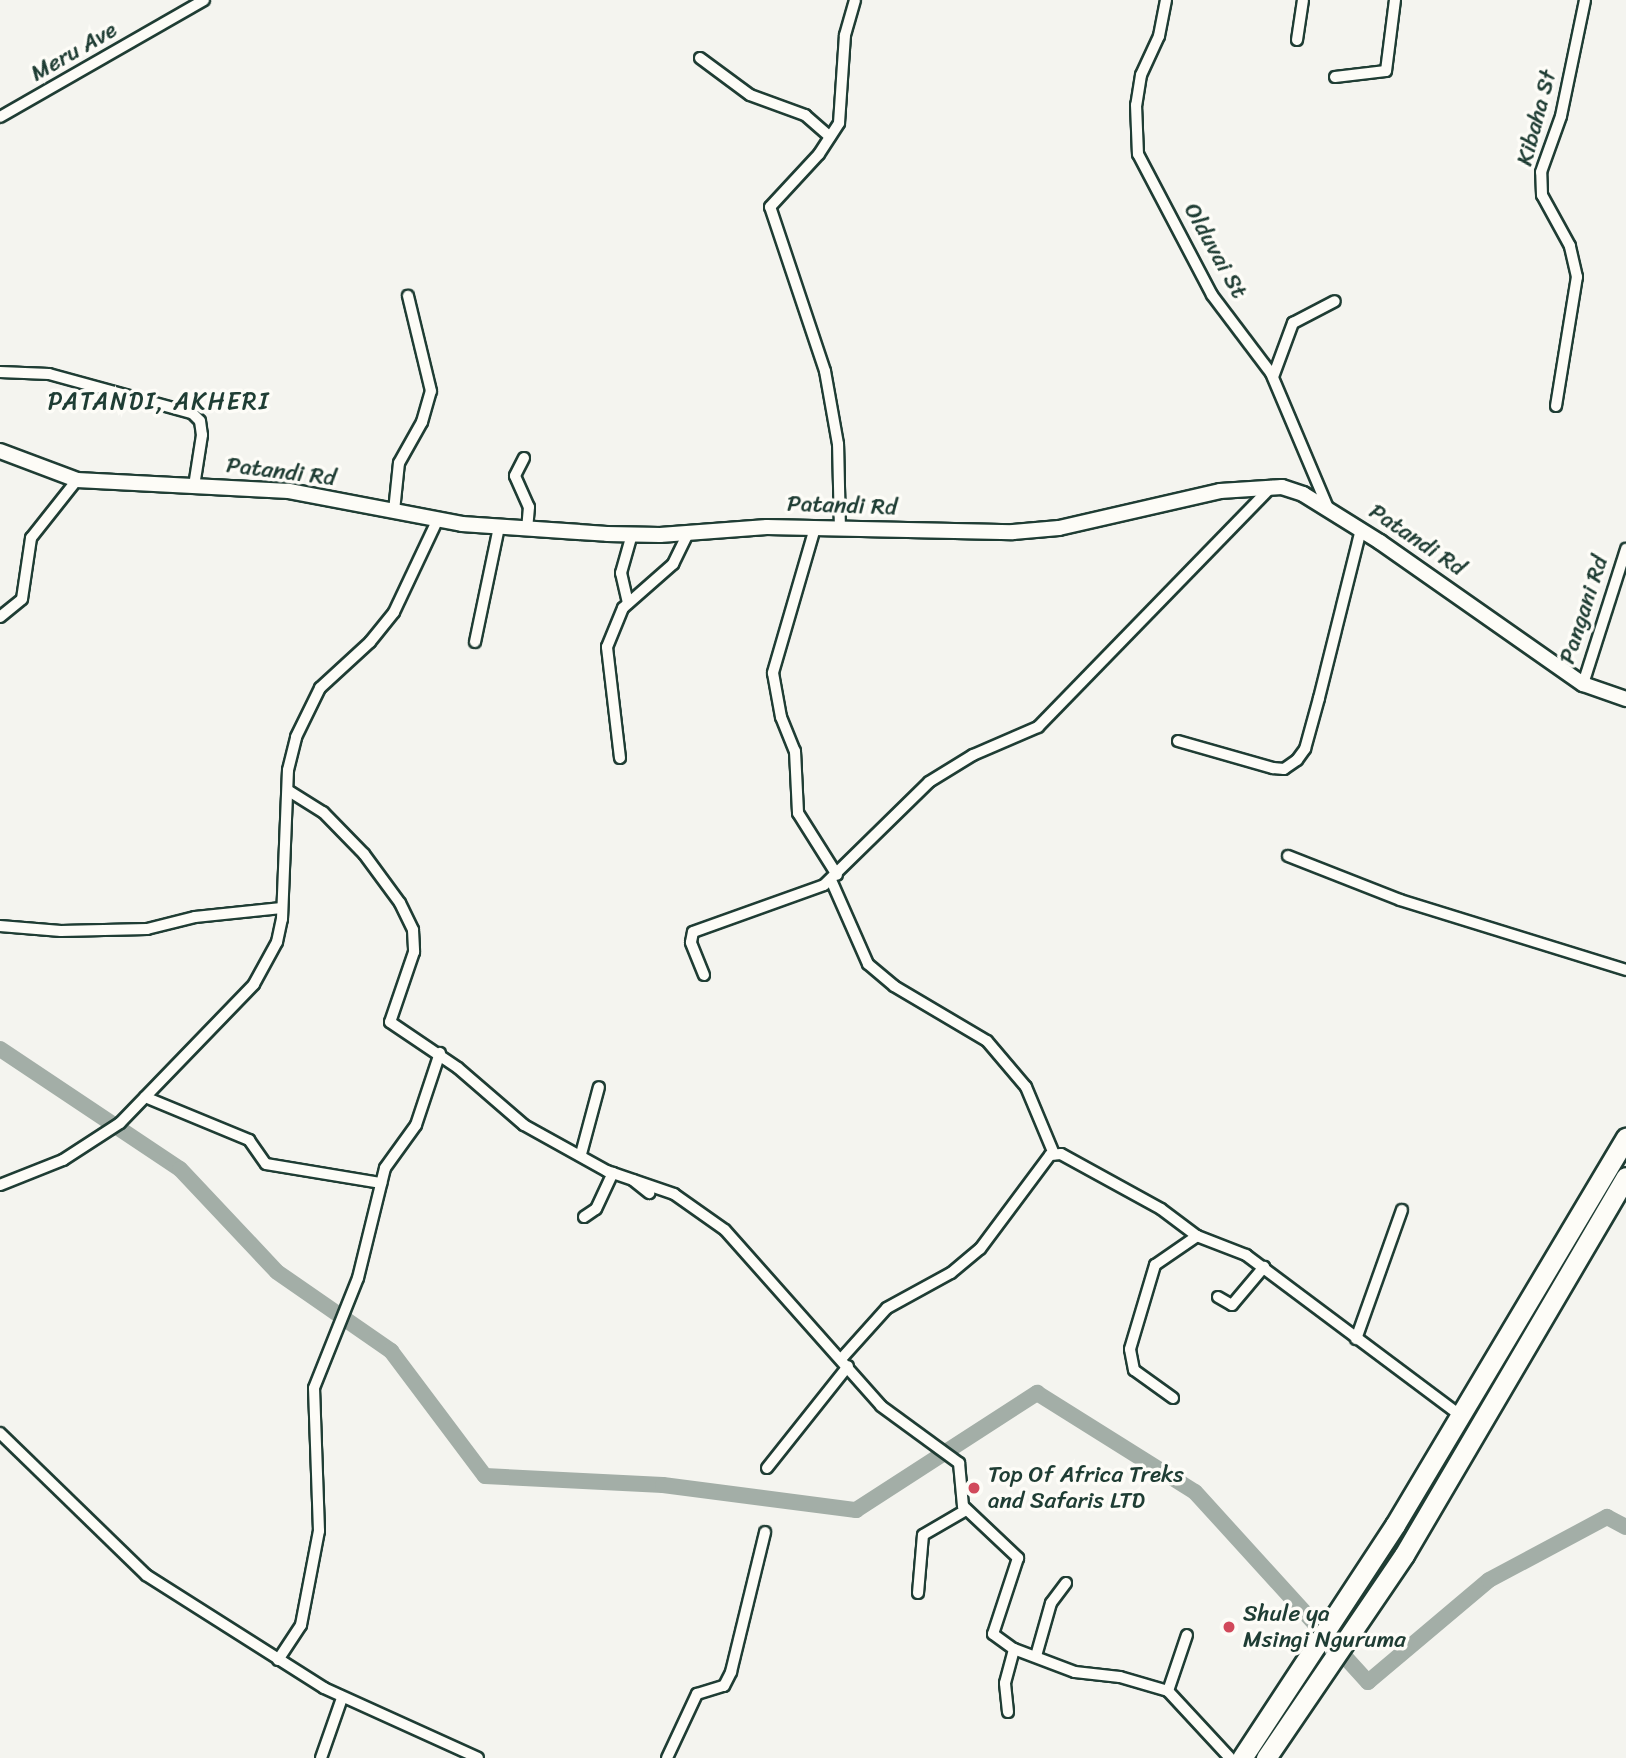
<!DOCTYPE html>
<style>
body{margin:0}
#map{position:relative;width:1626px;height:1758px;overflow:hidden;background:#f4f4ef;font-family:Sriracha,sans-serif}
div>[style]{position:absolute}
[style*='--x']{left:calc(var(--x)*1px);top:calc(var(--y)*1px);width:calc(var(--w)*1px);rotate:calc(var(--a)*1deg)}
.river>*{height:16px;margin:-8px;padding:0 8px;transform-origin:8px;border-radius:8px;background:#a3aea7}
.roads{filter:drop-shadow(2px 0 #1f3d34) drop-shadow(-2px 0 #1f3d34) drop-shadow(0 2px #1f3d34) drop-shadow(0 -2px #1f3d34)}
.street>*{height:10px;margin:-5px;padding:0 5px;transform-origin:5px;border-radius:5px;background:#fdfcf7}
.secondary>*{height:14px;margin:-7px;padding:0 7px;transform-origin:7px;border-radius:7px;background:#fdfcf7}
.highway>*{height:19px;margin:-9.5px;padding:0 9.5px;transform-origin:9.5px;border-radius:9.5px;background:#fdfcf7}
.dots>*{width:19px;height:19px;translate:-50% -50%;box-sizing:border-box;border:4px solid #fdfcf7;border-radius:50%}
span{translate:-50% -50%;white-space:nowrap;text-align:center;line-height:1.15;-webkit-text-stroke:7px #fdfcf7;paint-order:stroke}
.street-label{font-size:23px;color:#1f3d34}
.poi-label{font-size:23px;color:#1f3d34}
.left{translate:0 -50%;text-align:left}
.neighbourhood-label{font-size:24px;color:#1f3d34;letter-spacing:2px}
</style>
<div id="map">
<div class="river">
<div style="--x:0;--y:1049;--w:216;--a:33.7"></div>
<div style="--x:180;--y:1169;--w:141;--a:46.7"></div>
<div style="--x:277;--y:1272;--w:139;--a:34.7"></div>
<div style="--x:391;--y:1351;--w:156;--a:53.1"></div>
<div style="--x:485;--y:1476;--w:178;--a:2.9"></div>
<div style="--x:663;--y:1485;--w:195;--a:7.4"></div>
<div style="--x:856;--y:1510;--w:216;--a:-32.9"></div>
<div style="--x:1037;--y:1393;--w:186;--a:32.1"></div>
<div style="--x:1195;--y:1492;--w:257;--a:47.7"></div>
<div style="--x:1368;--y:1682;--w:158;--a:-40.1"></div>
<div style="--x:1489;--y:1580;--w:134;--a:-28.1"></div>
<div style="--x:1607;--y:1517;--w:21;--a:28"></div>
</div>
<div class="roads">
<div class="street">
<div style="--x:1166;--y:0;--w:37;--a:101"></div>
<div style="--x:1159;--y:36;--w:43;--a:114.8"></div>
<div style="--x:1141;--y:75;--w:30;--a:99"></div>
<div style="--x:1136;--y:105;--w:49;--a:87.7"></div>
<div style="--x:1138;--y:154;--w:159;--a:62.3"></div>
<div style="--x:1212;--y:295;--w:98;--a:52.9"></div>
<div style="--x:1271;--y:373;--w:147;--a:67.1"></div>
<div style="--x:1297;--y:40;--w:40;--a:-81.5"></div>
<div style="--x:700;--y:58;--w:62;--a:36.5"></div>
<div style="--x:750;--y:95;--w:59;--a:20"></div>
<div style="--x:805;--y:115;--w:33;--a:41"></div>
<div style="--x:1335;--y:77;--w:51;--a:-6.7"></div>
<div style="--x:1386;--y:71;--w:72;--a:-82.8"></div>
<div style="--x:0;--y:117;--w:235;--a:-29.8"></div>
<div style="--x:0;--y:372;--w:49;--a:2.3"></div>
<div style="--x:49;--y:374;--w:148;--a:15.3"></div>
<div style="--x:192;--y:413;--w:11;--a:45"></div>
<div style="--x:200;--y:421;--w:14;--a:82"></div>
<div style="--x:202;--y:435;--w:52;--a:98.9"></div>
<div style="--x:1273;--y:377;--w:58;--a:-69.7"></div>
<div style="--x:1293;--y:323;--w:47;--a:-27.6"></div>
<div style="--x:1556;--y:406;--w:131;--a:-80.8"></div>
<div style="--x:1577;--y:277;--w:32;--a:-103"></div>
<div style="--x:1570;--y:246;--w:58;--a:-118.8"></div>
<div style="--x:1542;--y:195;--w:23;--a:-92"></div>
<div style="--x:1541;--y:172;--w:59;--a:-70.3"></div>
<div style="--x:1561;--y:116;--w:118;--a:-78.3"></div>
<div style="--x:524;--y:458;--w:20;--a:117"></div>
<div style="--x:515;--y:476;--w:34;--a:66"></div>
<div style="--x:529;--y:507;--w:23;--a:95"></div>
<div style="--x:394;--y:511;--w:48;--a:-84.1"></div>
<div style="--x:399;--y:463;--w:47;--a:-60.7"></div>
<div style="--x:422;--y:422;--w:32;--a:-74"></div>
<div style="--x:431;--y:391;--w:98;--a:-103.6"></div>
<div style="--x:815;--y:528;--w:151;--a:106.2"></div>
<div style="--x:773;--y:673;--w:45;--a:79.7"></div>
<div style="--x:781;--y:717;--w:37;--a:68"></div>
<div style="--x:795;--y:751;--w:62;--a:87.2"></div>
<div style="--x:798;--y:813;--w:73;--a:57.8"></div>
<div style="--x:840;--y:530;--w:86;--a:-91.3"></div>
<div style="--x:838;--y:444;--w:74;--a:-100.1"></div>
<div style="--x:825;--y:371;--w:173;--a:-108.5"></div>
<div style="--x:770;--y:207;--w:72;--a:-47.2"></div>
<div style="--x:819;--y:154;--w:37;--a:-57"></div>
<div style="--x:839;--y:123;--w:88;--a:-86.1"></div>
<div style="--x:845;--y:35;--w:36;--a:-74"></div>
<div style="--x:628;--y:603;--w:31;--a:-103"></div>
<div style="--x:621;--y:573;--w:41;--a:-74.2"></div>
<div style="--x:0;--y:617;--w:28;--a:-39"></div>
<div style="--x:22;--y:599;--w:62;--a:-81.6"></div>
<div style="--x:31;--y:538;--w:74;--a:-51.6"></div>
<div style="--x:475;--y:642;--w:117;--a:-78.2"></div>
<div style="--x:1583;--y:684;--w:142;--a:-72.3"></div>
<div style="--x:1178;--y:741;--w:99;--a:15.9"></div>
<div style="--x:1273;--y:768;--w:11;--a:5"></div>
<div style="--x:1284;--y:769;--w:16;--a:-35"></div>
<div style="--x:1297;--y:760;--w:14;--a:-54"></div>
<div style="--x:1305;--y:749;--w:53;--a:-74.6"></div>
<div style="--x:1319;--y:698;--w:174;--a:-76"></div>
<div style="--x:620;--y:758;--w:112;--a:-96.7"></div>
<div style="--x:607;--y:647;--w:42;--a:-67.7"></div>
<div style="--x:623;--y:608;--w:67;--a:-41.3"></div>
<div style="--x:673;--y:564;--w:34;--a:-64"></div>
<div style="--x:289;--y:791;--w:40;--a:32"></div>
<div style="--x:323;--y:812;--w:59;--a:45.7"></div>
<div style="--x:364;--y:854;--w:61;--a:53.7"></div>
<div style="--x:400;--y:903;--w:30;--a:64"></div>
<div style="--x:413;--y:930;--w:22;--a:87"></div>
<div style="--x:414;--y:952;--w:74;--a:108.9"></div>
<div style="--x:390;--y:1022;--w:82;--a:34.1"></div>
<div style="--x:458;--y:1068;--w:87;--a:40.8"></div>
<div style="--x:524;--y:1125;--w:95;--a:29"></div>
<div style="--x:607;--y:1171;--w:71;--a:18.9"></div>
<div style="--x:674;--y:1194;--w:62;--a:35.2"></div>
<div style="--x:725;--y:1230;--w:235;--a:48.4"></div>
<div style="--x:881;--y:1406;--w:97;--a:36.2"></div>
<div style="--x:959;--y:1463;--w:43;--a:84.7"></div>
<div style="--x:963;--y:1506;--w:76;--a:43.4"></div>
<div style="--x:1018;--y:1558;--w:80;--a:108.2"></div>
<div style="--x:993;--y:1634;--w:26;--a:36"></div>
<div style="--x:1014;--y:1649;--w:65;--a:20.7"></div>
<div style="--x:1075;--y:1672;--w:45;--a:6.3"></div>
<div style="--x:1120;--y:1677;--w:50;--a:16.3"></div>
<div style="--x:1168;--y:1691;--w:91;--a:47.2"></div>
<div style="--x:1288;--y:856;--w:120;--a:21.4"></div>
<div style="--x:1400;--y:900;--w:237;--a:17.2"></div>
<div style="--x:831;--y:880;--w:92;--a:66.2"></div>
<div style="--x:868;--y:964;--w:34;--a:40"></div>
<div style="--x:894;--y:986;--w:108;--a:30.6"></div>
<div style="--x:987;--y:1041;--w:60;--a:49.7"></div>
<div style="--x:1026;--y:1087;--w:73;--a:67.3"></div>
<div style="--x:0;--y:926;--w:61;--a:4.7"></div>
<div style="--x:61;--y:931;--w:86;--a:-1.3"></div>
<div style="--x:147;--y:929;--w:49;--a:-14"></div>
<div style="--x:195;--y:917;--w:87;--a:-5.9"></div>
<div style="--x:704;--y:975;--w:35;--a:-112"></div>
<div style="--x:691;--y:942;--w:10;--a:-79"></div>
<div style="--x:693;--y:932;--w:139;--a:-19.7"></div>
<div style="--x:824;--y:885;--w:147;--a:-44.4"></div>
<div style="--x:929;--y:782;--w:52;--a:-31.5"></div>
<div style="--x:973;--y:755;--w:71;--a:-23.3"></div>
<div style="--x:1038;--y:727;--w:336;--a:-45.8"></div>
<div style="--x:145;--y:1097;--w:113;--a:22.5"></div>
<div style="--x:249;--y:1140;--w:29;--a:55"></div>
<div style="--x:266;--y:1164;--w:117;--a:9.4"></div>
<div style="--x:581;--y:1154;--w:69;--a:-75"></div>
<div style="--x:633;--y:1180;--w:21;--a:39"></div>
<div style="--x:0;--y:1185;--w:68;--a:-21.6"></div>
<div style="--x:63;--y:1160;--w:68;--a:-33"></div>
<div style="--x:120;--y:1123;--w:193;--a:-46"></div>
<div style="--x:254;--y:984;--w:48;--a:-61.3"></div>
<div style="--x:277;--y:942;--w:24;--a:-78"></div>
<div style="--x:282;--y:919;--w:149;--a:-87.7"></div>
<div style="--x:288;--y:770;--w:34;--a:-76"></div>
<div style="--x:296;--y:737;--w:55;--a:-63.9"></div>
<div style="--x:320;--y:688;--w:68;--a:-42.6"></div>
<div style="--x:370;--y:642;--w:38;--a:-51"></div>
<div style="--x:394;--y:612;--w:103;--a:-64.7"></div>
<div style="--x:584;--y:1217;--w:14;--a:-34"></div>
<div style="--x:596;--y:1209;--w:40;--a:-65"></div>
<div style="--x:1218;--y:1297;--w:16;--a:30"></div>
<div style="--x:1232;--y:1305;--w:50;--a:-49.9"></div>
<div style="--x:1356;--y:1339;--w:137;--a:-70.4"></div>
<div style="--x:842;--y:1358;--w:67;--a:-48"></div>
<div style="--x:887;--y:1308;--w:73;--a:-28.7"></div>
<div style="--x:951;--y:1273;--w:38;--a:-40"></div>
<div style="--x:980;--y:1249;--w:117;--a:-53.3"></div>
<div style="--x:1050;--y:1155;--w:11;--a:-5"></div>
<div style="--x:1061;--y:1154;--w:114;--a:28.8"></div>
<div style="--x:1161;--y:1209;--w:45;--a:36.9"></div>
<div style="--x:1197;--y:1236;--w:53;--a:21.2"></div>
<div style="--x:1246;--y:1255;--w:267;--a:36.8"></div>
<div style="--x:1173;--y:1398;--w:48;--a:-144.3"></div>
<div style="--x:1134;--y:1370;--w:21;--a:-101"></div>
<div style="--x:1130;--y:1349;--w:88;--a:-73.4"></div>
<div style="--x:1155;--y:1265;--w:51;--a:-34.6"></div>
<div style="--x:0;--y:1433;--w:204;--a:44.2"></div>
<div style="--x:146;--y:1575;--w:211;--a:32.4"></div>
<div style="--x:324;--y:1688;--w:169;--a:24.4"></div>
<div style="--x:767;--y:1468;--w:130;--a:-51.5"></div>
<div style="--x:918;--y:1593;--w:58;--a:-85.1"></div>
<div style="--x:923;--y:1535;--w:50;--a:-30.2"></div>
<div style="--x:1036;--y:1656;--w:55;--a:-74.2"></div>
<div style="--x:1051;--y:1603;--w:25;--a:-53"></div>
<div style="--x:278;--y:1660;--w:42;--a:-56.7"></div>
<div style="--x:301;--y:1625;--w:96;--a:-79.2"></div>
<div style="--x:319;--y:1531;--w:143;--a:-92"></div>
<div style="--x:314;--y:1388;--w:118;--a:-68.2"></div>
<div style="--x:358;--y:1278;--w:113;--a:-76.2"></div>
<div style="--x:385;--y:1168;--w:53;--a:-54.2"></div>
<div style="--x:416;--y:1125;--w:76;--a:-71.6"></div>
<div style="--x:1168;--y:1691;--w:59;--a:-71.3"></div>
<div style="--x:1008;--y:1712;--w:29;--a:-96"></div>
<div style="--x:1005;--y:1683;--w:35;--a:-75"></div>
<div style="--x:321;--y:1758;--w:64;--a:-70.7"></div>
<div style="--x:667;--y:1758;--w:71;--a:-64.9"></div>
<div style="--x:697;--y:1694;--w:28;--a:-17"></div>
<div style="--x:724;--y:1686;--w:16;--a:-63"></div>
<div style="--x:731;--y:1672;--w:144;--a:-76.3"></div>
</div>
<div class="secondary">
<div style="--x:0;--y:451;--w:82;--a:20.6"></div>
<div style="--x:77;--y:480;--w:212;--a:3"></div>
<div style="--x:289;--y:491;--w:176;--a:10.8"></div>
<div style="--x:462;--y:524;--w:145;--a:3.9"></div>
<div style="--x:607;--y:534;--w:53;--a:1.1"></div>
<div style="--x:660;--y:535;--w:107;--a:-4.3"></div>
<div style="--x:767;--y:527;--w:246;--a:1.2"></div>
<div style="--x:1013;--y:532;--w:46;--a:-5"></div>
<div style="--x:1059;--y:528;--w:165;--a:-12.9"></div>
<div style="--x:1220;--y:491;--w:62;--a:-3.7"></div>
<div style="--x:1282;--y:487;--w:22;--a:18"></div>
<div style="--x:1303;--y:494;--w:91;--a:31.9"></div>
<div style="--x:1380;--y:542;--w:248;--a:35"></div>
<div style="--x:1583;--y:684;--w:46;--a:19.2"></div>
</div>
<div class="highway">
<div style="--x:1242;--y:1758;--w:279;--a:-56.7"></div>
<div style="--x:1395;--y:1525;--w:451;--a:-59.2"></div>
<div style="--x:1266;--y:1758;--w:245;--a:-55.8"></div>
<div style="--x:1404;--y:1555;--w:438;--a:-59.6"></div>
</div>
</div>
<div class="dots">
<div style="left:974px;top:1488px;background:#d1495b"></div>
<div style="left:1229px;top:1627px;background:#d1495b"></div>
</div>
<div class="street-label">
<span style="left:74px;top:52px;rotate:-30deg">Meru Ave</span>
<span style="left:1537px;top:118px;rotate:-75deg">Kibaha St</span>
<span style="left:1215px;top:251px;rotate:61deg">Olduvai St</span>
<span style="left:281px;top:472px;rotate:7deg">Patandi Rd</span>
<span style="left:842px;top:506px;rotate:2deg">Patandi Rd</span>
<span style="left:1417px;top:540px;rotate:34deg">Patandi Rd</span>
<span style="left:1584px;top:610px;rotate:-72deg">Pangani Rd</span>
</div>
<div class="poi-label">
<span class="left" style="left:988px;top:1488px">Top Of Africa Treks<br>and Safaris LTD</span>
<span class="left" style="left:1243px;top:1627px">Shule ya<br>Msingi Nguruma</span>
</div>
<div class="neighbourhood-label">
<span style="left:159px;top:402px">PATANDI, AKHERI</span>
</div>
</div>
